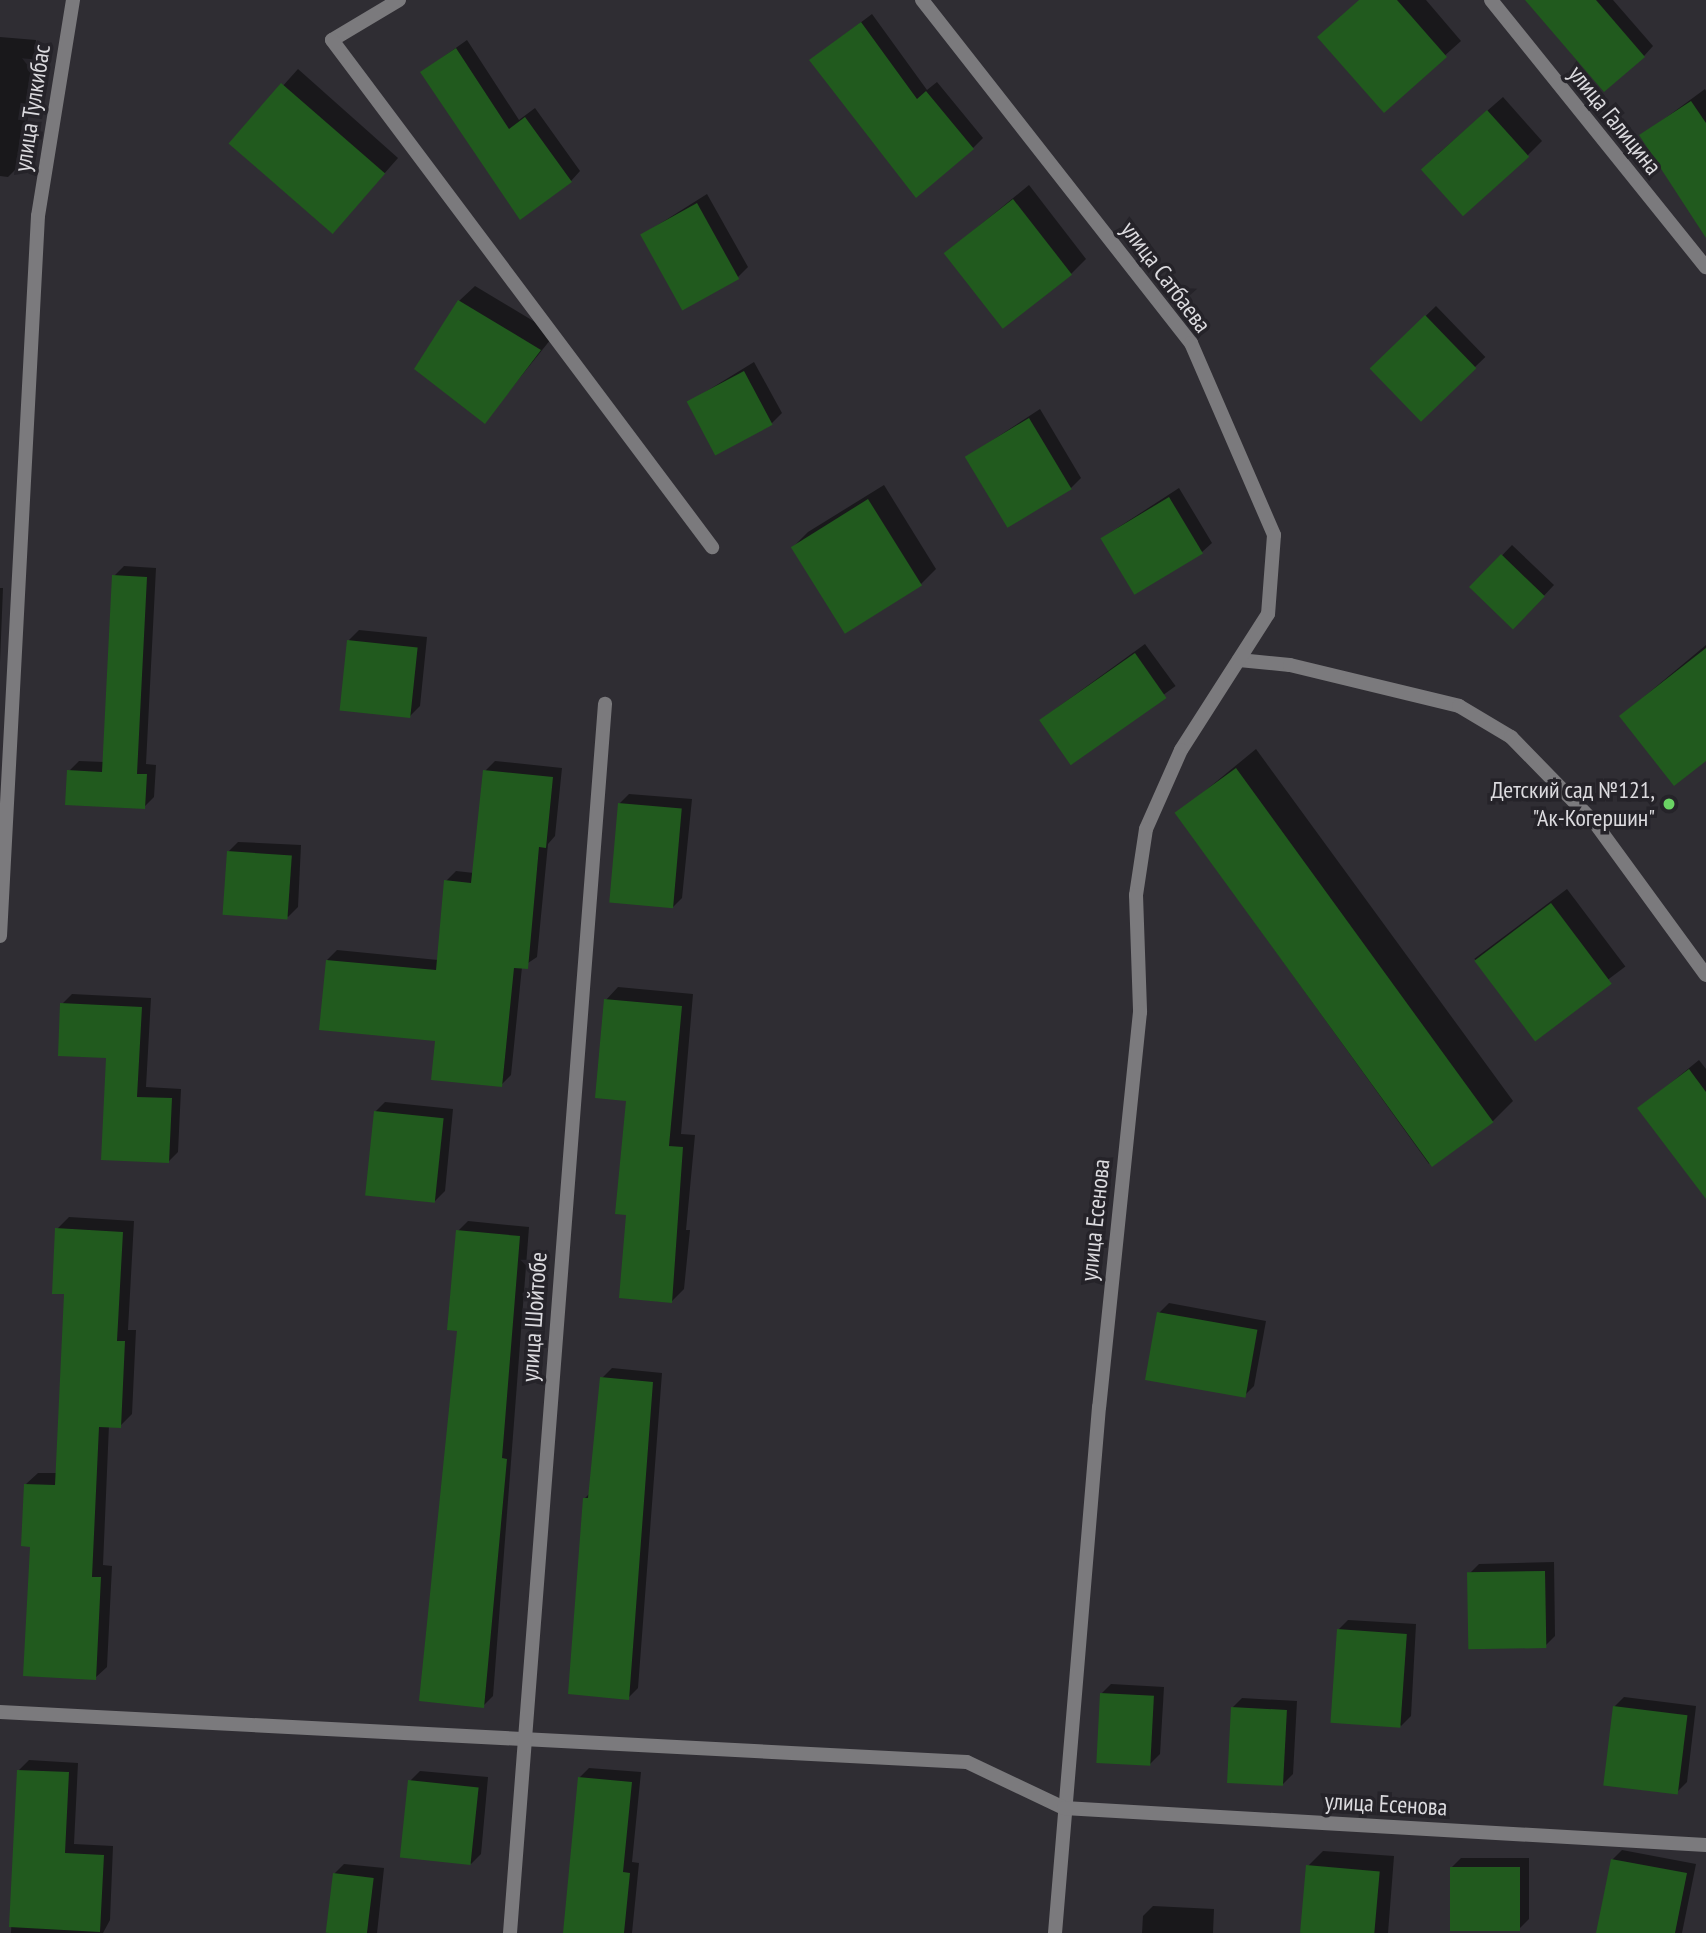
<!DOCTYPE html>
<meta charset="utf-8">
<style>
body{margin:0}
#map{position:relative;width:1706px;height:1933px;overflow:hidden;background:#2f2d33;font-family:"PT Sans Narrow",sans-serif}
div>[style]{position:absolute}
[style*='--x']{left:calc(var(--x)*1px);top:calc(var(--y)*1px);width:calc(var(--w)*1px);rotate:calc(var(--a)*1deg)}
.shadow>*{inset:0;background:#0007;transform-origin:0 0}
.building>*{inset:0;background:#215a1e;transform-origin:0 0}
.lane>*{height:14px;margin:-7px;padding:0 7px;transform-origin:7px;border-radius:7px;background:#7b7a7d}
.street>*{height:14px;margin:-7px;padding:0 7px;transform-origin:7px;border-radius:7px;background:#7b7a7d}
.dots>*{width:19px;height:19px;translate:-50% -50%;box-sizing:border-box;border:4px solid #252329;border-radius:50%}
span{translate:-50% -50%;white-space:nowrap;text-align:center;line-height:1.15;-webkit-text-stroke:7px #252329;paint-order:stroke}
.street-label{font-size:24px;color:#dcdbdf}
.poi-label{font-size:24px;color:#dcdbdf}
.right{translate:-100% -50%;text-align:right}
</style>
<div id="map">
<div class="shadow">
<div style="clip-path:polygon(1359px 0,1426px 0,1461px 41px,1384px 110px)"></div>
<div style="clip-path:polygon(1538px 0,1613px 0,1653px 46px,1644px 56px)"></div>
<div style="clip-path:polygon(872px 14px,927px 90px,937px 82px,983px 138px,973px 148px,811px 60px)"></div>
<div style="clip-path:polygon(0 37px,36px 40px,23px 162px,8px 177px,0 176px)"></div>
<div style="clip-path:polygon(467px 40px,519px 120px,535px 108px,580px 171px,571px 181px,422px 72px)"></div>
<div style="clip-path:polygon(298px 69px,398px 158px,346px 217px,231px 144px)"></div>
<div style="clip-path:polygon(1705px 89px,1706px 91px,1706px 212px,1641px 136px)"></div>
<div style="clip-path:polygon(1503px 97px,1542px 141px,1527px 156px,1438px 154px)"></div>
<div style="clip-path:polygon(1029px 185px,1086px 259px,1071px 274px,946px 253px)"></div>
<div style="clip-path:polygon(707px 194px,748px 267px,738px 277px,642px 235px)"></div>
<div style="clip-path:polygon(475px 286px,555px 334px,485px 421px,459px 301px)"></div>
<div style="left:1436px;top:306px;width:71px;height:89px;rotate:46deg"></div>
<div style="clip-path:polygon(754px 362px,782px 413px,772px 423px,689px 402px)"></div>
<div style="clip-path:polygon(1040px 409px,1081px 478px,1071px 488px,967px 457px)"></div>
<div style="clip-path:polygon(884px 485px,936px 569px,921px 584px,793px 547px,808px 532px)"></div>
<div style="clip-path:polygon(1179px 488px,1212px 543px,1202px 552px,1102px 538px)"></div>
<div style="clip-path:polygon(1512px 545px,1554px 585px,1524px 617px,1472px 587px)"></div>
<div style="clip-path:polygon(124px 566px,156px 568px,146px 764px,156px 765px,154px 797px,144px 807px,69px 771px,79px 761px,104px 762px,114px 576px)"></div>
<div style="clip-path:polygon(0 588px,3px 588px,0 662px)"></div>
<div style="clip-path:polygon(359px 630px,427px 637px,420px 706px,410px 716px,349px 640px)"></div>
<div style="left:1145px;top:644px;width:52px;height:129px;rotate:54deg"></div>
<div style="clip-path:polygon(1706px 645px,1706px 759px,1621px 716px)"></div>
<div style="clip-path:polygon(1256px 749px,1513px 1101px,1493px 1121px,1429px 1164px,1177px 814px)"></div>
<div style="clip-path:polygon(495px 761px,562px 768px,555px 836px,548px 844px,537px 957px,522px 967px,511px 1075px,501px 1085px,327px 960px,337px 950px,438px 960px,446px 881px,456px 871px,474px 873px,485px 771px)"></div>
<div style="clip-path:polygon(629px 794px,692px 799px,682px 898px,672px 908px,619px 804px)"></div>
<div style="clip-path:polygon(238px 842px,301px 845px,298px 907px,288px 917px,228px 852px)"></div>
<div style="left:1567px;top:889px;width:97px;height:116px;rotate:53deg"></div>
<div style="clip-path:polygon(618px 987px,693px 994px,681px 1134px,695px 1135px,686px 1230px,690px 1230px,684px 1289px,672px 1301px,628px 1214px,628px 1099px,606px 1000px)"></div>
<div style="clip-path:polygon(72px 994px,151px 998px,146px 1087px,181px 1089px,178px 1152px,168px 1162px,108px 1056px,62px 1004px)"></div>
<div style="clip-path:polygon(1699px 1060px,1706px 1069px,1706px 1163px,1640px 1108px)"></div>
<div style="clip-path:polygon(385px 1102px,453px 1109px,445px 1191px,435px 1201px,375px 1112px)"></div>
<div style="clip-path:polygon(69px 1217px,134px 1221px,128px 1330px,136px 1330px,132px 1414px,120px 1426px,109px 1425px,103px 1565px,112px 1566px,107px 1667px,95px 1678px,31px 1545px,26px 1484px,38px 1473px,57px 1473px,66px 1292px,57px 1229px)"></div>
<div style="clip-path:polygon(468px 1221px,529px 1227px,493px 1696px,483px 1706px,458px 1231px)"></div>
<div style="clip-path:polygon(1169px 1303px,1266px 1321px,1254px 1386px,1244px 1396px,1159px 1313px)"></div>
<div style="clip-path:polygon(612px 1368px,662px 1373px,638px 1688px,628px 1698px,584px 1499px,591px 1492px,602px 1378px)"></div>
<div style="clip-path:polygon(1554px 1562px,1555px 1636px,1545px 1646px,1469px 1574px,1479px 1564px)"></div>
<div style="clip-path:polygon(1348px 1620px,1416px 1624px,1411px 1716px,1401px 1726px,1338px 1630px)"></div>
<div style="clip-path:polygon(1111px 1684px,1164px 1687px,1160px 1754px,1150px 1764px,1101px 1694px)"></div>
<div style="clip-path:polygon(1624px 1697px,1696px 1706px,1687px 1782px,1677px 1792px,1614px 1707px)"></div>
<div style="clip-path:polygon(1242px 1698px,1297px 1701px,1293px 1774px,1283px 1784px,1232px 1708px)"></div>
<div style="clip-path:polygon(29px 1760px,78px 1763px,74px 1844px,113px 1846px,110px 1920px,103px 1933px,11px 1933px,19px 1770px)"></div>
<div style="clip-path:polygon(589px 1768px,641px 1772px,632px 1862px,639px 1863px,632px 1933px,565px 1933px,579px 1778px)"></div>
<div style="clip-path:polygon(420px 1771px,488px 1777px,481px 1854px,471px 1864px,410px 1781px)"></div>
<div style="clip-path:polygon(1622px 1850px,1696px 1864px,1682px 1933px,1598px 1933px,1612px 1860px)"></div>
<div style="clip-path:polygon(1323px 1851px,1394px 1856px,1388px 1933px,1303px 1933px,1308px 1866px)"></div>
<div style="clip-path:polygon(1461px 1858px,1529px 1858px,1529px 1919px,1519px 1929px,1451px 1868px)"></div>
<div style="clip-path:polygon(344px 1864px,384px 1868px,377px 1933px,329px 1933px,334px 1874px)"></div>
<div style="clip-path:polygon(1153px 1906px,1214px 1909px,1213px 1933px,1142px 1933px,1143px 1916px)"></div>
</div>
<div class="building">
<div style="clip-path:polygon(1359px 0,1397px 0,1447px 57px,1384px 113px,1317px 37px)"></div>
<div style="clip-path:polygon(1525px 0,1596px 0,1645px 57px,1604px 92px)"></div>
<div style="clip-path:polygon(861px 22px,917px 99px,926px 91px,974px 149px,916px 198px,809px 60px)"></div>
<div style="clip-path:polygon(456px 48px,509px 129px,525px 117px,572px 182px,520px 220px,420px 72px)"></div>
<div style="left:281px;top:83px;width:138px;height:80px;rotate:41deg"></div>
<div style="clip-path:polygon(1691px 101px,1706px 123px,1706px 238px,1639px 135px)"></div>
<div style="left:1487px;top:110px;width:63px;height:89px;rotate:48deg"></div>
<div style="left:1013px;top:199px;width:96px;height:88px;rotate:52deg"></div>
<div style="left:697px;top:203px;width:87px;height:65px;rotate:61deg"></div>
<div style="clip-path:polygon(458px 300px,541px 350px,485px 424px,414px 369px)"></div>
<div style="left:1425px;top:315px;width:74px;height:77px;rotate:46deg"></div>
<div style="left:744px;top:371px;width:61px;height:65px;rotate:62deg"></div>
<div style="left:1029px;top:418px;width:83px;height:75px;rotate:59deg"></div>
<div style="left:1169px;top:497px;width:66px;height:80px;rotate:59deg"></div>
<div style="left:868px;top:499px;width:102px;height:91px;rotate:58deg"></div>
<div style="left:1501px;top:554px;width:61px;height:46px;rotate:44deg"></div>
<div style="clip-path:polygon(112px 575px,147px 577px,137px 774px,147px 774px,145px 809px,65px 805px,67px 770px,102px 772px)"></div>
<div style="left:347px;top:640px;width:71px;height:71px;rotate:6deg"></div>
<div style="clip-path:polygon(1706px 648px,1706px 761px,1674px 786px,1619px 716px)"></div>
<div style="left:1135px;top:653px;width:55px;height:117px;rotate:55deg"></div>
<div style="left:1236px;top:768px;width:438px;height:76px;rotate:54deg"></div>
<div style="clip-path:polygon(483px 770px,553px 777px,546px 848px,539px 847px,528px 969px,514px 968px,502px 1087px,431px 1080px,435px 1041px,319px 1030px,326px 960px,436px 970px,444px 880px,471px 883px)"></div>
<div style="left:618px;top:803px;width:64px;height:100px;rotate:5deg"></div>
<div style="left:227px;top:851px;width:65px;height:64px;rotate:4deg"></div>
<div style="left:1551px;top:903px;width:101px;height:96px;rotate:53deg"></div>
<div style="clip-path:polygon(604px 999px,682px 1006px,669px 1146px,683px 1147px,672px 1303px,619px 1298px,626px 1215px,615px 1214px,626px 1101px,595px 1098px)"></div>
<div style="clip-path:polygon(60px 1003px,142px 1007px,137px 1097px,172px 1098px,169px 1163px,101px 1160px,106px 1058px,58px 1056px)"></div>
<div style="clip-path:polygon(1689px 1069px,1706px 1092px,1706px 1199px,1637px 1108px)"></div>
<div style="left:374px;top:1111px;width:70px;height:85px;rotate:6deg"></div>
<div style="clip-path:polygon(55px 1228px,123px 1232px,117px 1341px,125px 1341px,121px 1428px,99px 1427px,92px 1577px,101px 1577px,96px 1680px,23px 1676px,30px 1547px,21px 1546px,24px 1484px,55px 1485px,64px 1294px,52px 1294px)"></div>
<div style="clip-path:polygon(456px 1230px,520px 1236px,502px 1458px,507px 1459px,484px 1708px,419px 1701px,457px 1331px,447px 1330px)"></div>
<div style="left:1157px;top:1312px;width:102px;height:69px;rotate:10deg"></div>
<div style="clip-path:polygon(600px 1377px,653px 1382px,629px 1700px,568px 1694px,583px 1498px,588px 1498px)"></div>
<div style="left:1545px;top:1571px;width:77px;height:78px;rotate:89deg"></div>
<div style="left:1337px;top:1629px;width:70px;height:94px;rotate:4deg"></div>
<div style="left:1100px;top:1693px;width:54px;height:70px;rotate:3deg"></div>
<div style="left:1613px;top:1706px;width:75px;height:80px;rotate:7deg"></div>
<div style="left:1231px;top:1707px;width:56px;height:76px;rotate:3deg"></div>
<div style="clip-path:polygon(17px 1770px,69px 1772px,65px 1853px,104px 1855px,100px 1932px,9px 1927px)"></div>
<div style="clip-path:polygon(578px 1777px,632px 1782px,623px 1872px,630px 1873px,624px 1933px,563px 1933px)"></div>
<div style="left:408px;top:1780px;width:71px;height:78px;rotate:6deg"></div>
<div style="clip-path:polygon(1611px 1859px,1687px 1873px,1675px 1933px,1596px 1933px)"></div>
<div style="left:1306px;top:1865px;width:74px;height:68px;rotate:5deg"></div>
<div style="left:1450px;top:1867px;width:70px;height:64px"></div>
<div style="left:333px;top:1873px;width:41px;height:60px;rotate:7deg"></div>
</div>
<div class="lane">
<div style="--x:399;--y:0;--w:78;--a:149.2"></div>
<div style="--x:332;--y:40;--w:634;--a:53.15"></div>
<div style="--x:1239;--y:660;--w:51;--a:5.6"></div>
<div style="--x:1290;--y:665;--w:174;--a:13.6"></div>
<div style="--x:1459;--y:706;--w:61;--a:30.8"></div>
<div style="--x:1511;--y:737;--w:120;--a:45.7"></div>
<div style="--x:1595;--y:823;--w:188;--a:53.9"></div>
</div>
<div class="street">
<div style="--x:922;--y:0;--w:436;--a:51.9"></div>
<div style="--x:1191;--y:343;--w:209;--a:66.6"></div>
<div style="--x:1274;--y:535;--w:79;--a:94.3"></div>
<div style="--x:1268;--y:614;--w:161;--a:122.6"></div>
<div style="--x:1181;--y:750;--w:86;--a:113.9"></div>
<div style="--x:1146;--y:829;--w:67;--a:98.6"></div>
<div style="--x:1136;--y:895;--w:117;--a:88"></div>
<div style="--x:1140;--y:1012;--w:397;--a:95.9"></div>
<div style="--x:1099;--y:1407;--w:528;--a:94.78"></div>
<div style="--x:1491;--y:0;--w:343;--a:51.2"></div>
<div style="--x:0;--y:936;--w:721;--a:-86.98"></div>
<div style="--x:38;--y:216;--w:219;--a:-80.8"></div>
<div style="--x:0;--y:1712;--w:968;--a:2.96"></div>
<div style="--x:967;--y:1762;--w:107;--a:25.4"></div>
<div style="--x:1064;--y:1808;--w:643;--a:3.3"></div>
<div style="--x:510;--y:1933;--w:1233;--a:-85.58"></div>
</div>
<div class="dots">
<div style="left:1669px;top:804px;background:#6ad364"></div>
</div>
<div class="street-label">
<span style="left:32px;top:108px;rotate:-81deg">улица Тулкибас</span>
<span style="left:1615px;top:120px;rotate:51deg">улица Галицина</span>
<span style="left:1166px;top:277px;rotate:53deg">улица Сатбаева</span>
<span style="left:1095px;top:1220px;rotate:-84deg">улица Есенова</span>
<span style="left:534px;top:1317px;rotate:-86deg">улица Шойтобе</span>
<span style="left:1386px;top:1804px;rotate:3deg">улица Есенова</span>
</div>
<div class="poi-label">
<span class="right" style="left:1655px;top:804px">Детский сад №121,<br>"Ак-Когершин"</span>
</div>
</div>
